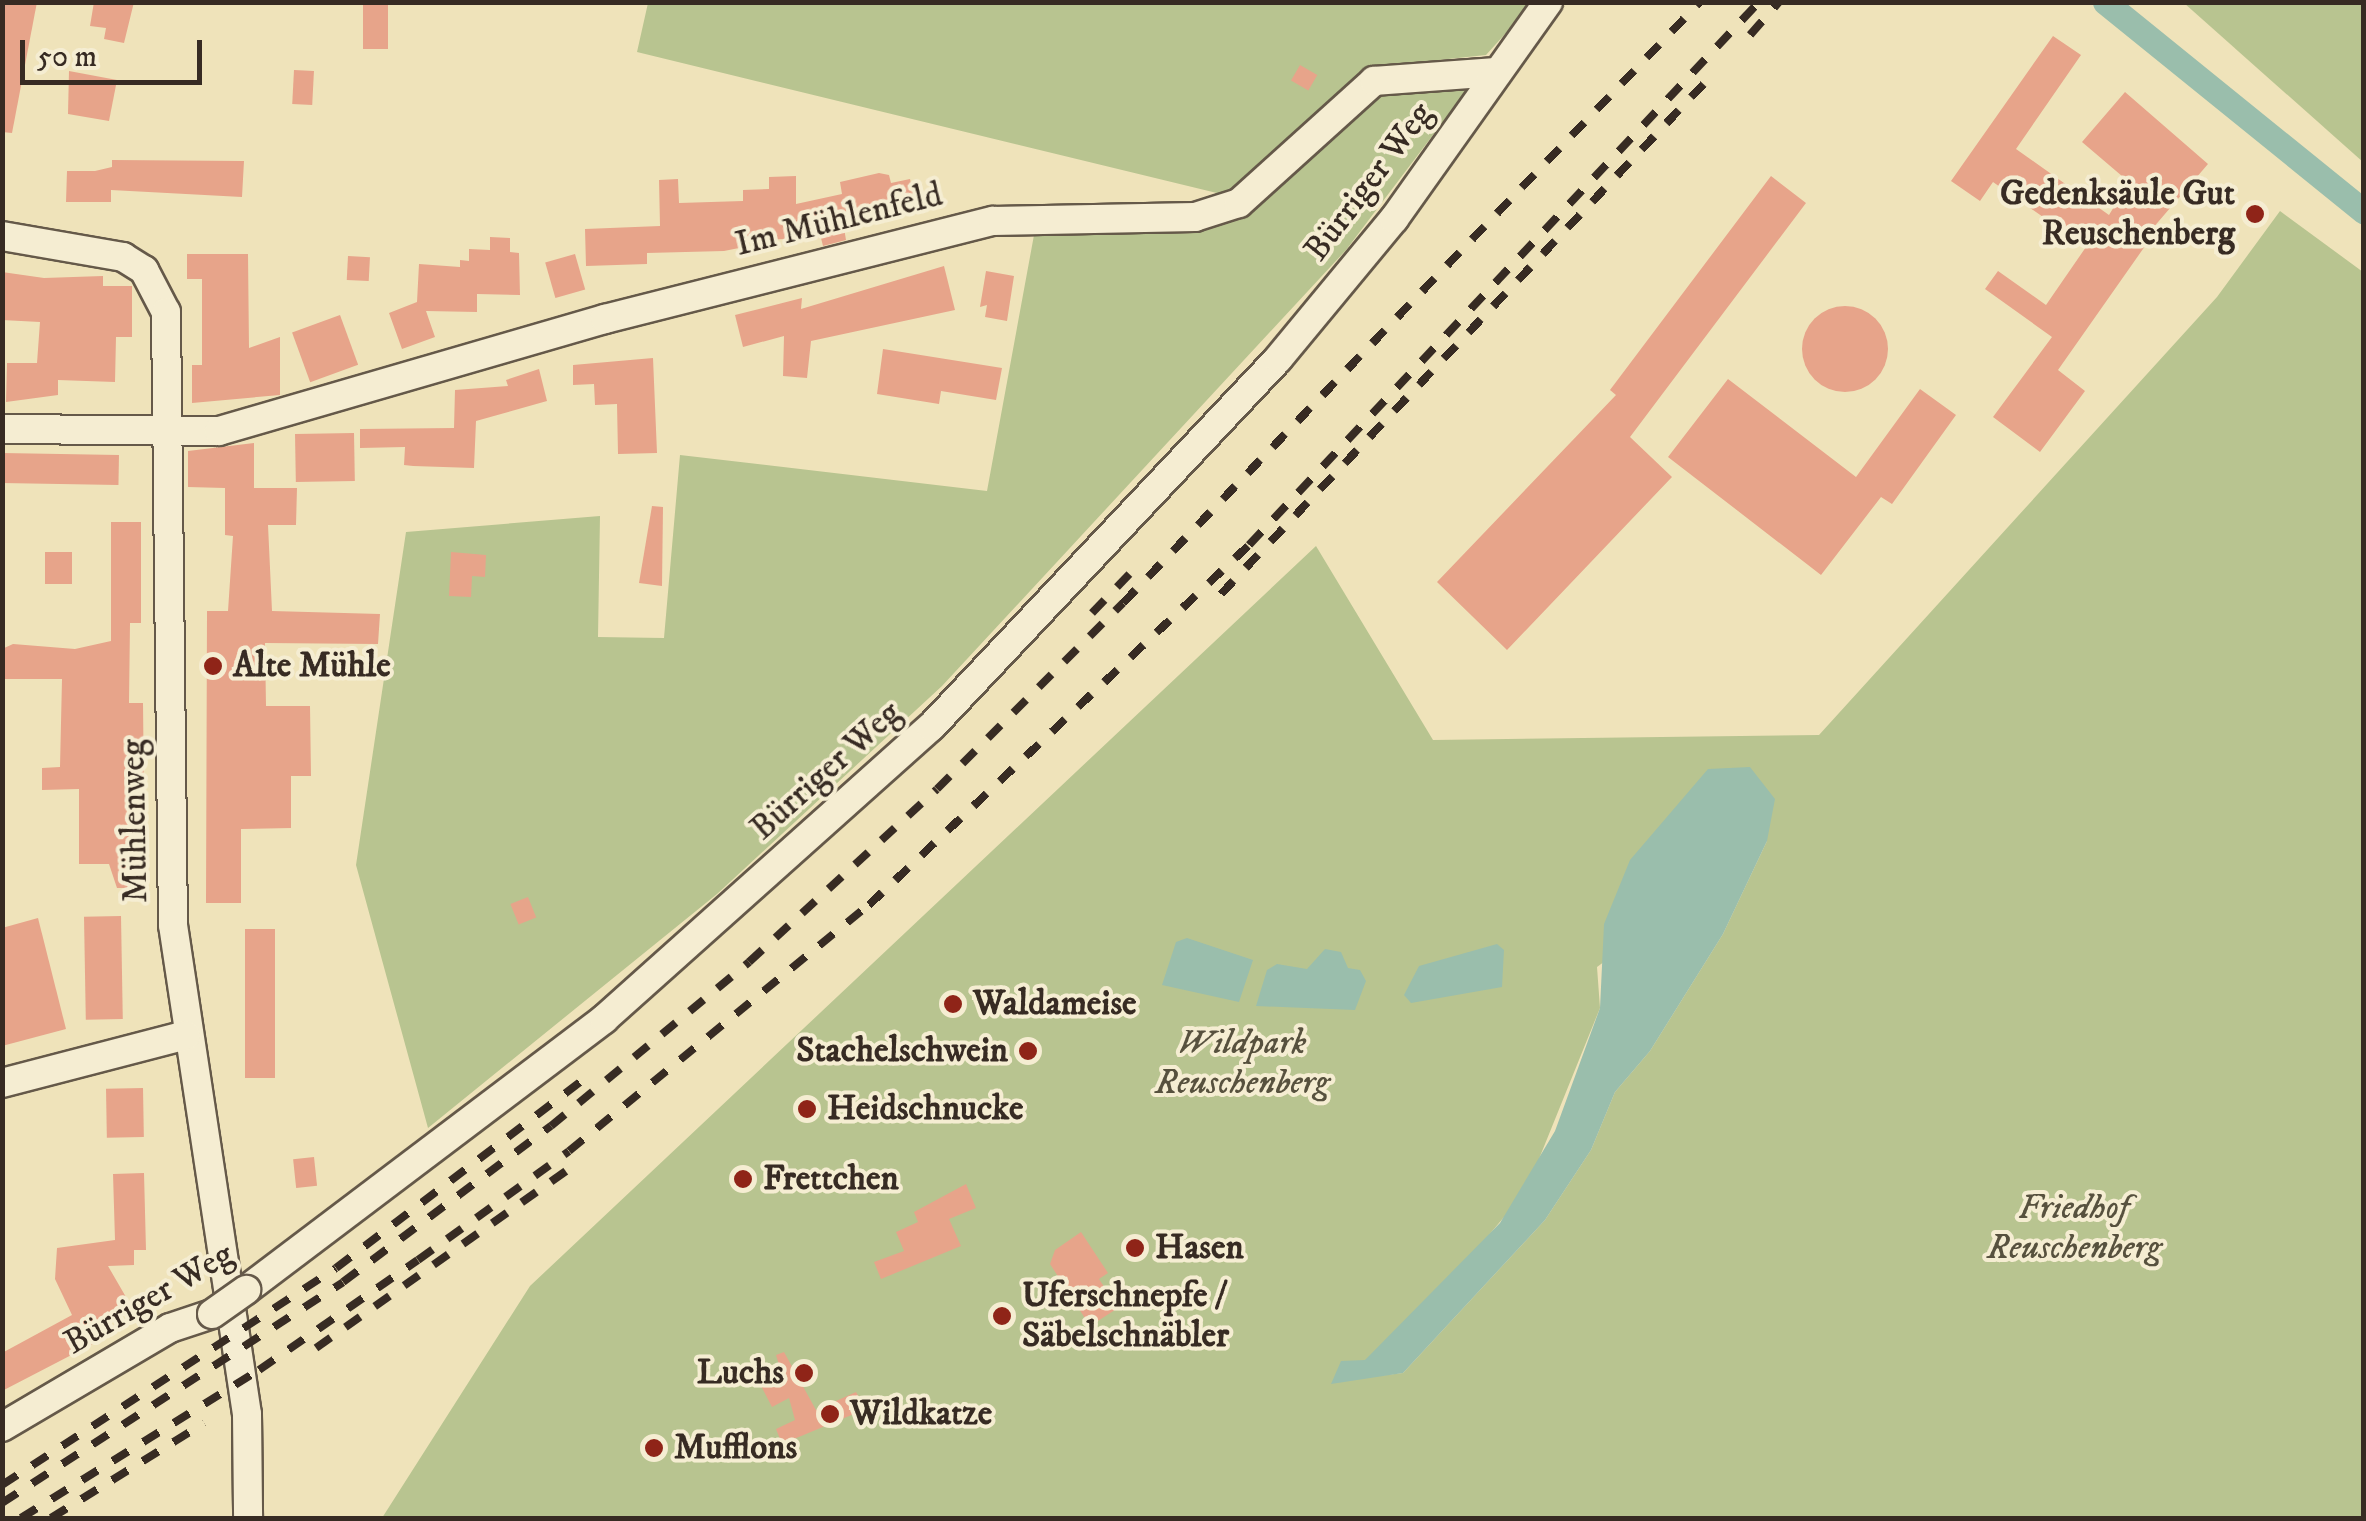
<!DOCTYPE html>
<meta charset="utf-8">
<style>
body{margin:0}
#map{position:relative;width:2366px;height:1521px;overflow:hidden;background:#efe3ba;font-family:"IM FELL DW Pica",serif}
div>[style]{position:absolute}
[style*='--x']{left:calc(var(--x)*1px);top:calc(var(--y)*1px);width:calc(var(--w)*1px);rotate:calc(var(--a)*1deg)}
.green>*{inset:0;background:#b8c490}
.water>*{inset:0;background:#9abeac}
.canal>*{height:25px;margin:-12.5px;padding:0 12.5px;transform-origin:12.5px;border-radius:12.5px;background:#9abeac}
.building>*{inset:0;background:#e7a48a;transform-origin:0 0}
.round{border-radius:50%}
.roads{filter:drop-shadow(2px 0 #655949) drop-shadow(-2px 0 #655949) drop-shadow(0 2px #655949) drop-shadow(0 -2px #655949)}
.street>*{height:28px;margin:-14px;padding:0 14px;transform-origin:14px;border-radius:14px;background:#f5edd2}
.rail>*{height:8px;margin-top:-4px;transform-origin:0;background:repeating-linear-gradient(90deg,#372b23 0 18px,transparent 0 36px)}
.bridges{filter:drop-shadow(2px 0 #655949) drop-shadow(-2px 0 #655949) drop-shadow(0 2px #655949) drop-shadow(0 -2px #655949)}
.street-bridge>*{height:28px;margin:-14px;padding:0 14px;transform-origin:14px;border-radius:14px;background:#f5edd2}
.dots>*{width:28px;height:28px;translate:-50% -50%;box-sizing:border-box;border:5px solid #f5edd2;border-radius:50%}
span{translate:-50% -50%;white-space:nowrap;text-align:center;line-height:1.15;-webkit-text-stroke:8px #f5edd2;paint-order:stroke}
.street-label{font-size:35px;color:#372b23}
.poi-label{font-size:35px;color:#372b23;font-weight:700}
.right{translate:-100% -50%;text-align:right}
.left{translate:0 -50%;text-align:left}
.park-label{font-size:35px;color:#57513e;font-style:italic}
.frame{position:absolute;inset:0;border:5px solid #372b23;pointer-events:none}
.scale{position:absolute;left:20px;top:40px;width:182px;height:45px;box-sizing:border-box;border:5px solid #372b23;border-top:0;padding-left:12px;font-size:30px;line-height:35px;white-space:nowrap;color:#372b23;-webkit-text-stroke:8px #f5edd2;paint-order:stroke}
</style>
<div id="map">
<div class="green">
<div style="clip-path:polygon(648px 3px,1533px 3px,1486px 55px,1373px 67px,1245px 189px,1221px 194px,637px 52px)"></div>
<div style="clip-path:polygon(2184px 3px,2363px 3px,2363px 162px)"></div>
<div style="clip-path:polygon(1470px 86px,1346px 250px,942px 686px,717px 894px,428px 1128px,356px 865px,406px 532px,600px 516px,598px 637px,664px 638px,680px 455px,987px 491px,1034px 235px,1197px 233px,1237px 218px,1375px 90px)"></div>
<div style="clip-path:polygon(evenodd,2280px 211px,2363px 272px,2363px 1518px,382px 1518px,530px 1286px,1316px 546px,1433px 740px,1819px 735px,2217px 297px,2280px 211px,1767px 841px,1723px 934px,1650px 1051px,1615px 1092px,1591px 1150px,1545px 1220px,1403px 1373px,1369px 1377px,1526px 1191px,1600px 1008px,1597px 967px,1767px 841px)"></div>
</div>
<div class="water">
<div style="clip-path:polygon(1750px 767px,1775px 799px,1767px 841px,1723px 934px,1650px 1051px,1615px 1092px,1591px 1150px,1545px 1220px,1403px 1373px,1331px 1384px,1341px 1361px,1365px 1360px,1500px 1223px,1555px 1131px,1600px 1008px,1604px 924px,1630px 860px,1708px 769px)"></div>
<div style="clip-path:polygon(1187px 938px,1253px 960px,1239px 1002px,1162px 985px,1176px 942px)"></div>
<div style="clip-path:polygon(1497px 944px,1504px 950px,1502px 987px,1411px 1003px,1404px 995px,1419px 966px)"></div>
<div style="clip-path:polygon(1325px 949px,1341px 952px,1348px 968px,1360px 970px,1366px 981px,1355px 1010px,1256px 1006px,1267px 970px,1277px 964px,1307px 969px)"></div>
</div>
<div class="canal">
<div style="--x:2105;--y:2;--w:333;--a:39"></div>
</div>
<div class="building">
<div style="clip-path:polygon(2px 2px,37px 2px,12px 133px,2px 132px)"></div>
<div style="clip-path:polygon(94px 2px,134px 2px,124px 43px,104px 39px,106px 28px,90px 26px)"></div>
<div style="left:363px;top:2px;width:25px;height:47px"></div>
<div style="clip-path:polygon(2053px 36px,2081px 55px,2016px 149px,2109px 215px,2129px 182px,2082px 142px,2125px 92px,2208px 164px,2146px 236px,2150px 239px,2058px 370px,2085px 391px,2040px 452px,1993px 417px,2052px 337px,1985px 289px,1998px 271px,2046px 305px,2086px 247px,1993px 182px,1980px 201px,1951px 181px)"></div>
<div style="left:1300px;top:65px;width:20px;height:18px;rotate:30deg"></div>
<div style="left:294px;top:70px;width:20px;height:34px;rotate:3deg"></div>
<div style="clip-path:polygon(69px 71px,117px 80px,109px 121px,68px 114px)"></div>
<div style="clip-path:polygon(112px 160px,244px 161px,242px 197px,111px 190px,111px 202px,66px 202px,67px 171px,95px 171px,112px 167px)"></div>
<div style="clip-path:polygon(879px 173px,889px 175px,891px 183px,910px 179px,918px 211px,844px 228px,846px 240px,823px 246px,821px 238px,749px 240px,749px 246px,724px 251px,647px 253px,647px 264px,586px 266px,585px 229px,660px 226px,659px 180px,678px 179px,679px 203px,743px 201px,743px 190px,769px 189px,769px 177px,796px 176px,796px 204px,842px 194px,840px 182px)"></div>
<div style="clip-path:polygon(1771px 176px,1806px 203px,1630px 437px,1672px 477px,1507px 650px,1437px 582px,1616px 395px,1610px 390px)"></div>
<div style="clip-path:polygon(490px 237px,510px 238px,510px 252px,519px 253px,520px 295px,477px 294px,477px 312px,426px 311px,435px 337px,402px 349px,389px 313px,417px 302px,419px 264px,460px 267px,460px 260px,469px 261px,469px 249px,490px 250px)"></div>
<div style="clip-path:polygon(187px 254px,248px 254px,249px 348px,280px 337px,280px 395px,192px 403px,192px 365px,202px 365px,202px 279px,187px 279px)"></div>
<div style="left:575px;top:254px;width:37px;height:31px;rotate:74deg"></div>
<div style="left:348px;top:256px;width:22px;height:24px;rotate:3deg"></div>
<div style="clip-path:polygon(944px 266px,955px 310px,811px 341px,807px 378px,783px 376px,784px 336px,743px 347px,735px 315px,802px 298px,801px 309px)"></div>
<div style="clip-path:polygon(986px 271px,1014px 276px,1007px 321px,985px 317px,987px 305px,980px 307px)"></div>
<div style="clip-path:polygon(2px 272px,44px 278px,103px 276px,103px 286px,132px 286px,132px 337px,116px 337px,115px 382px,58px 380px,58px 395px,6px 402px,7px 363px,37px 363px,40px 322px,2px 320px)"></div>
<div class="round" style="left:1802px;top:306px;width:86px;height:86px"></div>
<div style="left:340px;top:315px;width:53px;height:51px;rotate:70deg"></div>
<div style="clip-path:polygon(883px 349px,1002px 368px,996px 400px,941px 391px,939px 404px,877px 394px)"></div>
<div style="clip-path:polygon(653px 358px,657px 453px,618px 454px,617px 404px,595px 405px,594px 384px,573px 385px,573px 365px)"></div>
<div style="clip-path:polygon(539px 369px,547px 401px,476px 421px,474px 468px,413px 466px,404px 465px,405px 447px,360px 448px,360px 429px,454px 428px,455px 390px,508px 386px,506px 380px)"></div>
<div style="clip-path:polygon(1728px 379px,1856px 477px,1920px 389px,1956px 415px,1892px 504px,1881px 497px,1821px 575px,1668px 457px)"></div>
<div style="left:354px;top:433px;width:48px;height:59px;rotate:89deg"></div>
<div style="clip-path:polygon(254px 443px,254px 488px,297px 488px,296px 525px,268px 525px,272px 611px,380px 614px,378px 644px,265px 643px,266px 706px,310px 706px,311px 776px,291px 776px,291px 828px,241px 829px,241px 903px,206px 903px,207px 611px,228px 611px,233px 536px,225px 535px,225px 488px,188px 487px,188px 451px)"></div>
<div style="left:2px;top:453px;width:117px;height:30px;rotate:1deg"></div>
<div style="clip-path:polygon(652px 506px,663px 507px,662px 586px,639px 583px)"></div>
<div style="clip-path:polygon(111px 522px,141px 522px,141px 623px,130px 623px,129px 703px,143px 703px,145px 888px,117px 888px,109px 864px,79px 864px,79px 789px,42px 790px,42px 768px,60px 767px,62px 679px,2px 679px,2px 649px,13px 644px,75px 649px,111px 641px)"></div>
<div style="left:45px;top:552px;width:27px;height:32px"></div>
<div style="clip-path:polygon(451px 552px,486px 555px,485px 577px,472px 576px,471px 597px,449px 596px)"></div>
<div style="left:528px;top:897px;width:22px;height:19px;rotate:68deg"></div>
<div style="left:121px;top:916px;width:103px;height:37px;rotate:89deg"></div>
<div style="clip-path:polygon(38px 918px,66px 1029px,2px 1046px,2px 928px)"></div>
<div style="left:245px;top:929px;width:30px;height:149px"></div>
<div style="left:143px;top:1088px;width:49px;height:37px;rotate:89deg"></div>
<div style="left:314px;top:1157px;width:29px;height:21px;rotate:84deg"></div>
<div style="clip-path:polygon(144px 1173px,146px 1250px,134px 1250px,134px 1265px,108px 1266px,130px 1304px,102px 1320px,110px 1335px,2px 1391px,2px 1353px,72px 1315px,55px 1279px,57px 1248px,115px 1240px,113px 1174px)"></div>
<div style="clip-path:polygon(966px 1184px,976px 1208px,949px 1219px,961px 1246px,881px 1279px,874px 1262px,904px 1251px,896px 1232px,918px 1222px,914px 1212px)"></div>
<div style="clip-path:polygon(1081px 1232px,1108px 1273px,1099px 1279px,1118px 1308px,1090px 1326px,1050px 1264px,1055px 1250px)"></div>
<div style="clip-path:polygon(784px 1352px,816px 1410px,856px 1392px,866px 1409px,782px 1444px,776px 1429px,795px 1420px,789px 1398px,772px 1407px,758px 1380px,780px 1368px,776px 1355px)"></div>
</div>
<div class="roads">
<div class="street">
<div style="--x:2;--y:236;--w:123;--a:9.8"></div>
<div style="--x:123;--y:257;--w:25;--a:32"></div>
<div style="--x:144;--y:270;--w:47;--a:62.4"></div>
<div style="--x:166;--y:312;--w:613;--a:89.35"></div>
<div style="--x:173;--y:925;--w:495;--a:81.4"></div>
<div style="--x:247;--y:1414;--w:104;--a:89.4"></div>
<div style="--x:2;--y:429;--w:217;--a:0.5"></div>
<div style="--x:219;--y:431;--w:402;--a:-16.2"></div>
<div style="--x:605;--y:319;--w:400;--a:-14.2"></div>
<div style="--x:993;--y:221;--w:202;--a:-1.1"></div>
<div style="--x:1195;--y:217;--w:46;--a:-17.7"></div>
<div style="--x:1239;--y:203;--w:182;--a:-42.1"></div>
<div style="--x:1374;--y:81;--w:122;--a:-4.2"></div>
<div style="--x:2;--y:1083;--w:190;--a:-14.6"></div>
<div style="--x:246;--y:1290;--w:449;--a:-37.1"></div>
<div style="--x:604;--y:1019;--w:438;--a:-41.8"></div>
<div style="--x:931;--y:727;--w:506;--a:-46.68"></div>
<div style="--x:1278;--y:359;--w:182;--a:-50.4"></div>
<div style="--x:1394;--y:219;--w:266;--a:-54.6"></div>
<div style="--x:2;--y:1427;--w:195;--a:-30.5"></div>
<div style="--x:170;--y:1328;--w:44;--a:-18.4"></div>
</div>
</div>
<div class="rail">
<div style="--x:1750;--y:35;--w:44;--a:-48.7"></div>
<div style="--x:1221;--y:594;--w:720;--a:-46.58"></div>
<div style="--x:1092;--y:613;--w:71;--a:-46.1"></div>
<div style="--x:316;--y:1348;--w:310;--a:-35.3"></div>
<div style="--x:2;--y:1485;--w:398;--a:-33"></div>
<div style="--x:336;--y:1268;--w:317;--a:-37.3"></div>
<div style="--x:2;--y:1503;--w:406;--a:-32.9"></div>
<div style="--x:343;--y:1282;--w:260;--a:-36.9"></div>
<div style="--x:551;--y:1126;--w:257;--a:-39.6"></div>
<div style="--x:749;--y:962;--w:255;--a:-42.6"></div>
<div style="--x:937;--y:789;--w:263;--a:-45"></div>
<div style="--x:1123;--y:603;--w:833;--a:-46.17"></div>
<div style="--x:21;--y:1518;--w:280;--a:-31.9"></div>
<div style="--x:259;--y:1370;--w:193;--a:-34.7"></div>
<div style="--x:418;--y:1260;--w:186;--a:-35.8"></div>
<div style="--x:569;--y:1151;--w:388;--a:-39.4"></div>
<div style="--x:869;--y:905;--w:523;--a:-43.45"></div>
<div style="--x:1249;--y:545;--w:745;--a:-46.8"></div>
<div style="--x:51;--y:1518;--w:180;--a:-31.8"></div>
</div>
<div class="bridges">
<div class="street-bridge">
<div style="--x:212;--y:1314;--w:42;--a:-35.2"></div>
</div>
</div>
<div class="dots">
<div style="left:2255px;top:214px;background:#8f2418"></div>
<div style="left:213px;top:666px;background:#8f2418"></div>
<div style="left:953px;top:1004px;background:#8f2418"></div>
<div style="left:1028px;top:1051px;background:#8f2418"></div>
<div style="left:807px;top:1109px;background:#8f2418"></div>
<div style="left:743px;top:1179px;background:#8f2418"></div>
<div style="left:1135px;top:1248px;background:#8f2418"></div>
<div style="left:1002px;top:1316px;background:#8f2418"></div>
<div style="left:804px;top:1373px;background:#8f2418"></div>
<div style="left:830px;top:1414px;background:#8f2418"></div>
<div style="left:654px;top:1448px;background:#8f2418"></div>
</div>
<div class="street-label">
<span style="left:1369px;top:182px;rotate:-53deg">Bürriger Weg</span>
<span style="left:839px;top:220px;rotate:-14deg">Im Mühlenfeld</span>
<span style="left:826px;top:771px;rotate:-42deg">Bürriger Weg</span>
<span style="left:135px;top:821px;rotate:-91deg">Mühlenweg</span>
<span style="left:149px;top:1299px;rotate:-30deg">Bürriger Weg</span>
</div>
<div class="poi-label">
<span class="right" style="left:2235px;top:214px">Gedenksäule Gut<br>Reuschenberg</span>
<span class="left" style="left:233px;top:666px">Alte Mühle</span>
<span class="left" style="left:973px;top:1004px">Waldameise</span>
<span class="right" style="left:1008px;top:1051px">Stachelschwein</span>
<span class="left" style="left:827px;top:1109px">Heidschnucke</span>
<span class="left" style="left:763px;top:1179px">Frettchen</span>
<span class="left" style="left:1155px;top:1248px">Hasen</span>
<span class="left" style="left:1022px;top:1316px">Uferschnepfe /<br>Säbelschnäbler</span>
<span class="right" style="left:784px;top:1373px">Luchs</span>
<span class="left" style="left:850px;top:1414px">Wildkatze</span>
<span class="left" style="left:674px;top:1448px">Mufflons</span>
</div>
<div class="park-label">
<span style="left:1242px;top:1063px">Wildpark<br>Reuschenberg</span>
<span style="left:2074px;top:1228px">Friedhof<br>Reuschenberg</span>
</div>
<div class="frame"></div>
<div class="scale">50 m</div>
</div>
